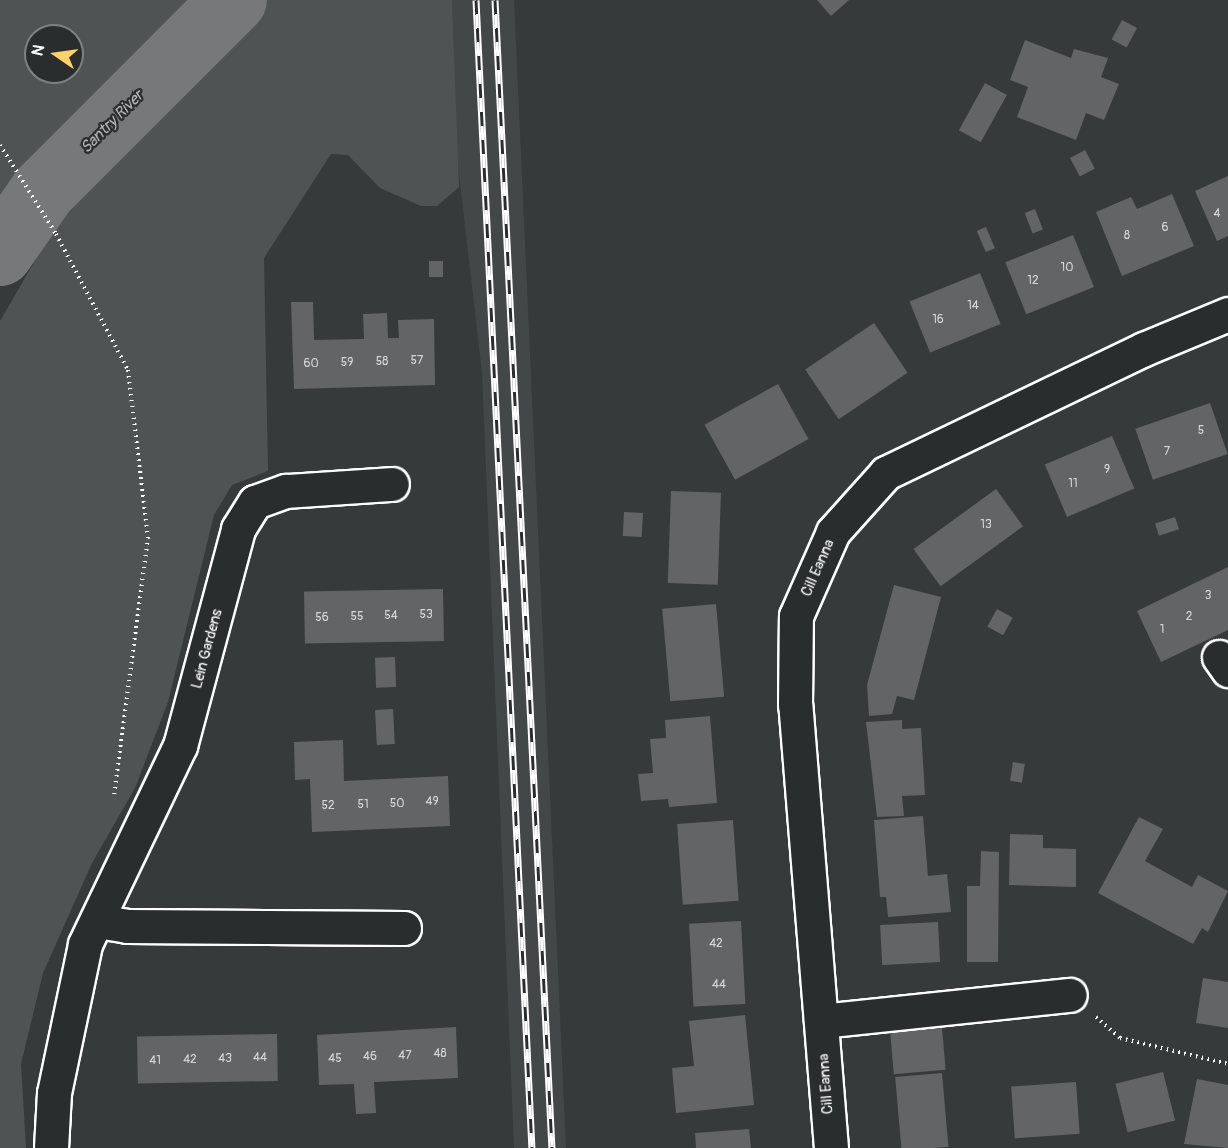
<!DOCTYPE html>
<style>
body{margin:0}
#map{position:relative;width:1228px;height:1148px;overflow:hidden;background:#373a3b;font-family:Pangolin,sans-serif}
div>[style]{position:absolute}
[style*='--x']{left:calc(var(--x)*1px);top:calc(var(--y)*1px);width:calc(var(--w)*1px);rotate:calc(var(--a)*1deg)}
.built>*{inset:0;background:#444748}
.green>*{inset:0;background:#505354}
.river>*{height:66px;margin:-33px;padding:0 33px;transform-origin:33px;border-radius:33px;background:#767879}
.building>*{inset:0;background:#636465;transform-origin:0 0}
.path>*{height:4px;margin-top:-2px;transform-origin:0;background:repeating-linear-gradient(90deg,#fff 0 1.5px,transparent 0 6px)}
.roads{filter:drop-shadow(2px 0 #fff) drop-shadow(-2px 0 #fff) drop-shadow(0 2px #fff) drop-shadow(0 -2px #fff)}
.minor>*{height:33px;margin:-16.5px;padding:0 16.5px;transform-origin:16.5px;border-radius:16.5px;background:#2a2d2e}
.rail>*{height:7px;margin-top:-3.5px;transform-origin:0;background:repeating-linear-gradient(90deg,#2a2d2e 0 14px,#fff 0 28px);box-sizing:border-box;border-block:2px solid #fff}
span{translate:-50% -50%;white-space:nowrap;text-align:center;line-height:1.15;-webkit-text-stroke:4.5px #2a2d2e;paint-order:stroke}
.number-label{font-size:12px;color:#d8d8d8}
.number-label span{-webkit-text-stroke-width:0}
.street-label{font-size:15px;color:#fff}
.water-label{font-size:16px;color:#b4b5b5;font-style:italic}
.north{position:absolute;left:24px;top:24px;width:60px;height:60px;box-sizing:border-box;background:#2a2d2e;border:2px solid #7f8182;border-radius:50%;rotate:283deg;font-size:16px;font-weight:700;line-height:24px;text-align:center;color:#fff}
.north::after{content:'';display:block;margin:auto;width:21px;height:27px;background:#ffd166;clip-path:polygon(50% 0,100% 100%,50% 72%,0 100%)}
</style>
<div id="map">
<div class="built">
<div style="clip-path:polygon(452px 0,514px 0,566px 1148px,514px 1148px,482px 373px,457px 157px)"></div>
</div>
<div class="green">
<div style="clip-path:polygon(evenodd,0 0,452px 0,459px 187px,437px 206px,421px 206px,380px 188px,348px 155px,331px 154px,264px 258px,268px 471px,232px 485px,214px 515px,168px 702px,135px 788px,92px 863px,43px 973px,21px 1064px,26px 1148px,0 1148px,0 321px,40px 252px,8px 201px,0 213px,0 0,36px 36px,72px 36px,72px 72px,36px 72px,36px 36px)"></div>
</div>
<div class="river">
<div style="--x:0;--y:253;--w:75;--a:-55.3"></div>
<div style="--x:43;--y:191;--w:270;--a:-45"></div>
</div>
<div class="building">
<div style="clip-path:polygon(817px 0,849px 0,831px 16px)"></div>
<div style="left:1122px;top:20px;width:17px;height:22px;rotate:28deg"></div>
<div style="clip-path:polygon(1025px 40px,1071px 58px,1074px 49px,1108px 58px,1101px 77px,1119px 84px,1104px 120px,1086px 113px,1076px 140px,1017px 117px,1028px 87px,1010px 80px)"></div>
<div style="left:985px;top:83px;width:25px;height:54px;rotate:29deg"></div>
<div style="left:1085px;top:150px;width:21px;height:17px;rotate:62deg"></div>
<div style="clip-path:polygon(1228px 176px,1228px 236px,1217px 241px,1195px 191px)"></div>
<div style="clip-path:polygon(1172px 194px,1194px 246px,1122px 276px,1096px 212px,1131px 197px,1137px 209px)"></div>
<div style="left:1035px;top:209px;width:22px;height:11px;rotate:69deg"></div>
<div style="left:986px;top:227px;width:23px;height:10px;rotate:67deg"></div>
<div style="left:1073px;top:235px;width:56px;height:73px;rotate:68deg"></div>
<div style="left:429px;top:261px;width:14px;height:16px"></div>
<div style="left:980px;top:273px;width:55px;height:76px;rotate:68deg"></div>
<div style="clip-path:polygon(291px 302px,313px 302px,314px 340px,364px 339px,363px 314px,387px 313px,388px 338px,399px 338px,398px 320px,434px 319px,435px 385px,294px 389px)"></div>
<div style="left:874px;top:323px;width:60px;height:83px;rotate:56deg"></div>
<div style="left:778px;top:384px;width:63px;height:84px;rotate:61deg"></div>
<div style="left:1210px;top:403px;width:54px;height:79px;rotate:71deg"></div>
<div style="left:1112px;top:436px;width:57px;height:73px;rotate:67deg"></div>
<div style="left:996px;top:489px;width:46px;height:102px;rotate:54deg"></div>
<div style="left:671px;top:491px;width:50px;height:92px;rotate:2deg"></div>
<div style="left:624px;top:512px;width:19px;height:24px;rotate:3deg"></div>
<div style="left:1175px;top:517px;width:13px;height:21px;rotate:72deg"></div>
<div style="clip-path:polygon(1228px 567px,1228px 630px,1161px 662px,1137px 611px)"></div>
<div style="clip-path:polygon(894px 585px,941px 597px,914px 700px,897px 696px,892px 714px,869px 716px,867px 685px)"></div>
<div style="left:443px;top:589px;width:52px;height:139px;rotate:89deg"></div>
<div style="left:716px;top:604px;width:93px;height:54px;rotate:85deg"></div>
<div style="left:997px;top:609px;width:18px;height:20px;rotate:29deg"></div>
<div style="left:395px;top:657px;width:30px;height:20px;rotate:88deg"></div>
<div style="left:393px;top:709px;width:35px;height:18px;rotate:87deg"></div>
<div style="clip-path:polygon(710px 716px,717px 803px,669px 807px,668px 799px,641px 801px,638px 774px,653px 773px,650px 739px,666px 738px,665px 720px)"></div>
<div style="clip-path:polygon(902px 720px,902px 729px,921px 728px,925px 795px,902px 796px,904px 816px,877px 817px,866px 722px)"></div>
<div style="clip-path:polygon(343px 740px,344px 781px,448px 776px,450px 826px,312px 832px,310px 779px,295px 780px,294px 742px)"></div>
<div style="left:1013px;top:762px;width:12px;height:19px;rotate:9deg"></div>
<div style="clip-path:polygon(923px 816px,928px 876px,947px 874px,951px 912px,888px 917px,886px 897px,880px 897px,874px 820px)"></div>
<div style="clip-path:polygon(1139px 817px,1163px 829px,1145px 861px,1192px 887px,1198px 875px,1228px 891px,1208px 932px,1202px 928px,1193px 944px,1098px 893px)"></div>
<div style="left:733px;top:820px;width:81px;height:56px;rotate:86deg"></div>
<div style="clip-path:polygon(1010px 834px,1043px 835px,1043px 848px,1076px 849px,1076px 887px,1009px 885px)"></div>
<div style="clip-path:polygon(981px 851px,999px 852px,998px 962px,967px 962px,967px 886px,980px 886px)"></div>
<div style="left:741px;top:921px;width:83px;height:52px;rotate:87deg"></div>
<div style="left:938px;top:922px;width:40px;height:58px;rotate:87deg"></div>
<div style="clip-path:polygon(1203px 978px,1228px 982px,1228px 1028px,1196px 1023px)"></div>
<div style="clip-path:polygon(745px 1015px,754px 1105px,676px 1113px,672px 1068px,694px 1066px,689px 1021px)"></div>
<div style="clip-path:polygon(456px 1027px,458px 1078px,374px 1082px,376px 1113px,356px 1114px,354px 1084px,319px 1085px,317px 1035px)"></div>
<div style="left:942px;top:1028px;width:42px;height:52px;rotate:85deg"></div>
<div style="left:277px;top:1034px;width:47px;height:140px;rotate:89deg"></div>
<div style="left:1163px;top:1072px;width:50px;height:49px;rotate:76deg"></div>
<div style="left:942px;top:1073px;width:74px;height:47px;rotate:85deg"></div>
<div style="clip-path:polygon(1197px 1079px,1228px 1085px,1228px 1148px,1184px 1144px)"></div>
<div style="left:1076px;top:1082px;width:52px;height:65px;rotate:86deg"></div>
<div style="clip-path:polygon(749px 1129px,751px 1148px,696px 1148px,695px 1133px)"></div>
</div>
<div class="path">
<div style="--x:0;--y:145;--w:105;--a:57.8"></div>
<div style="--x:56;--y:234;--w:154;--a:62.1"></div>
<div style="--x:128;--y:370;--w:168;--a:83.2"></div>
<div style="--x:148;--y:537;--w:262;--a:97.5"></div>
<div style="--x:1096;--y:1017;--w:32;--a:41"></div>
<div style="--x:1120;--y:1038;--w:111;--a:13.5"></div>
</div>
<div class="roads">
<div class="minor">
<div style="--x:1219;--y:657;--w:16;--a:55"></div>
<div style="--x:97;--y:921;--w:30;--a:9"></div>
<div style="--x:127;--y:926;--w:277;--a:0.4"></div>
<div style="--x:821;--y:1021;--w:250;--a:-6"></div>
<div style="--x:51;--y:1148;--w:55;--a:-86.9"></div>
<div style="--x:54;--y:1093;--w:152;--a:-78.2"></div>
<div style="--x:85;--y:944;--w:220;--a:-64.4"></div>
<div style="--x:180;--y:746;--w:225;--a:-75"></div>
<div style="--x:238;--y:529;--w:32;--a:-58"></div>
<div style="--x:255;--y:502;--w:33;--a:-20"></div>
<div style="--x:286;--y:491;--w:106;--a:-3.8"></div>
<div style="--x:831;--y:1148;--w:444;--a:-94.6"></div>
<div style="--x:795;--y:705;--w:89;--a:-89.4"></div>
<div style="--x:796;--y:616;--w:92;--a:-66.2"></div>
<div style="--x:833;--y:532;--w:79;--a:-48.1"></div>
<div style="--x:886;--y:473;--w:286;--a:-25.7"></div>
<div style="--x:1144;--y:349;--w:91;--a:-22.6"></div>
</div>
</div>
<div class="rail">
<div style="--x:476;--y:0;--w:1149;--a:87.21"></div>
<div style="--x:495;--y:0;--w:1149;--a:87.16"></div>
</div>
<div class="number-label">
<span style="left:1217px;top:214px">4</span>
<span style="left:1165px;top:228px">6</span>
<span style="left:1127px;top:236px">8</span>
<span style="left:1067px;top:268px">10</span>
<span style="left:1033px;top:281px">12</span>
<span style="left:973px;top:306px">14</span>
<span style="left:938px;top:320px">16</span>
<span style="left:417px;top:361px">57</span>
<span style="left:382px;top:362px">58</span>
<span style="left:347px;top:363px">59</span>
<span style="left:311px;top:364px">60</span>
<span style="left:1201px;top:431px">5</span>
<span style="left:1167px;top:452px">7</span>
<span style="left:1107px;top:470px">9</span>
<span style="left:1073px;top:484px">11</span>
<span style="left:986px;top:525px">13</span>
<span style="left:1208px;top:596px">3</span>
<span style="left:426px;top:615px">53</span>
<span style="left:391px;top:616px">54</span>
<span style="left:357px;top:617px">55</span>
<span style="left:1189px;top:617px">2</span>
<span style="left:322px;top:618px">56</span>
<span style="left:1162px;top:630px">1</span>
<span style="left:432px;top:802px">49</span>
<span style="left:397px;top:804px">50</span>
<span style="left:363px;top:805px">51</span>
<span style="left:328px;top:806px">52</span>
<span style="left:716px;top:944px">42</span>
<span style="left:719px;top:985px">44</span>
<span style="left:440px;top:1054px">48</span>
<span style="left:405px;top:1056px">47</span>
<span style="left:370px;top:1057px">46</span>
<span style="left:260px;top:1058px">44</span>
<span style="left:225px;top:1059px">43</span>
<span style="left:335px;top:1059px">45</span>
<span style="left:190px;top:1060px">42</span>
<span style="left:155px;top:1061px">41</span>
</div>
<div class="street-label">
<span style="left:818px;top:568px;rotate:-66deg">Cill Eanna</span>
<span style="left:207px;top:649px;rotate:-75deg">Lein Gardens</span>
<span style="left:826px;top:1084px;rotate:-94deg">Cill Eanna</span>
</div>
<div class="water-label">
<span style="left:112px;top:122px;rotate:-45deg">Santry River</span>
</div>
<div class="north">N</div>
</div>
